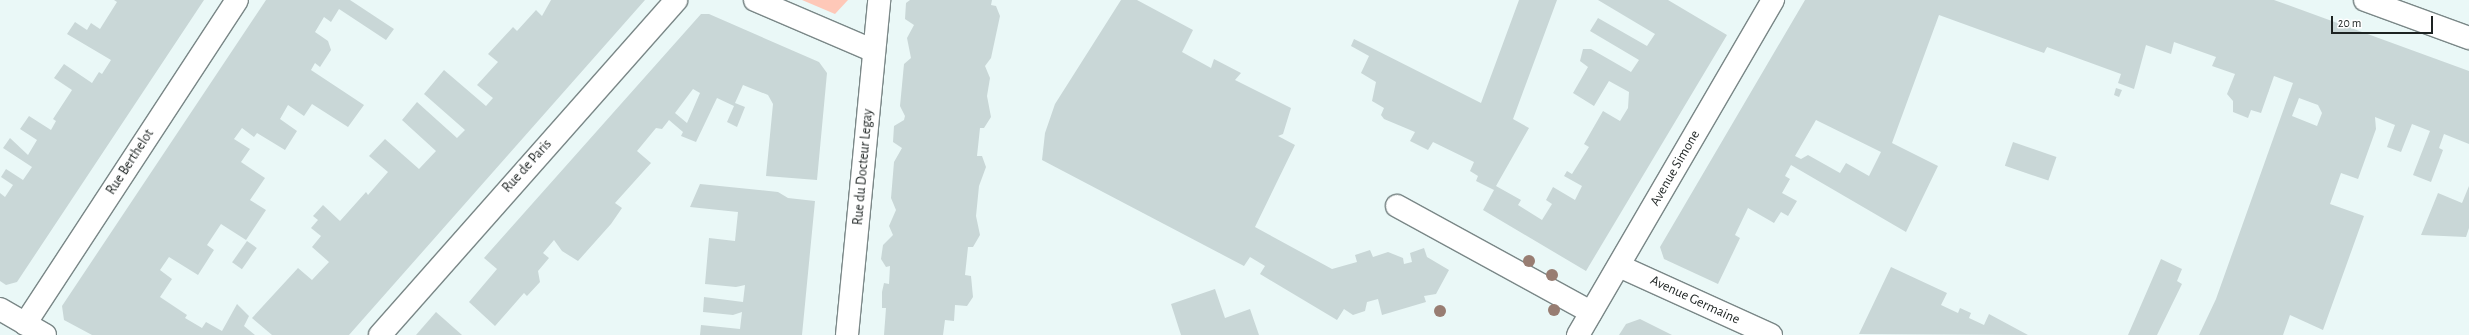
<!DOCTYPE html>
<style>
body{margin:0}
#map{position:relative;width:2469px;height:335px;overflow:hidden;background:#eaf8f7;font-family:"Alegreya Sans",sans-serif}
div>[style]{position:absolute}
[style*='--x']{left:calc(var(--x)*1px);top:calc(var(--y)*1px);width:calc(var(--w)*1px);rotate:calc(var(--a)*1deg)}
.green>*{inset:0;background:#fec8b8}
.building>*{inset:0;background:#c9d7d7;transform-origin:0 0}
.roads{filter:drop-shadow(1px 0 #7a8787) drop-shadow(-1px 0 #7a8787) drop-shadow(0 1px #7a8787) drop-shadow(0 -1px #7a8787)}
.minor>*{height:22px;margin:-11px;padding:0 11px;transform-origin:11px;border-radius:11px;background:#fff}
.trees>*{width:12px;height:12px;margin:-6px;border-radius:50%;background:#987d72}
span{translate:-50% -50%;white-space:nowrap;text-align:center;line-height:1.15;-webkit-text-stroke:4px #fff;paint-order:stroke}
.street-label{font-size:14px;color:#1d2322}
.scale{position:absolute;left:2331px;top:16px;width:102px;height:18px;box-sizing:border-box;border:2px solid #1d2322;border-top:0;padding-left:5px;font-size:12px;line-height:14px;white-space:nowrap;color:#1d2322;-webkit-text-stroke:3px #fff;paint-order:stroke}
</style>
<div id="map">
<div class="green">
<div style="clip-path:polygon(802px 0,848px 0,835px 14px)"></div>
</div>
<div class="building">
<div style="clip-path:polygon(114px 0,204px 0,17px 282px,6px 285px,0 281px,0 193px,5px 197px,13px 185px,1px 177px,6px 169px,23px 180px,32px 167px,3px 148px,10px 138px,28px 155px,37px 140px,20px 129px,29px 116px,51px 130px,56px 121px,53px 119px,72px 90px,54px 78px,64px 64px,92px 83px,99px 72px,102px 74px,111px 60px,67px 34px,75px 22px,87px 30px,91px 23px,100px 29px,117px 2px)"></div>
<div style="clip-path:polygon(266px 0,350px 0,394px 29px,386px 40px,339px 9px,331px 22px,324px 17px,315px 32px,328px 41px,331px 50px,320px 67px,315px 63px,311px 70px,364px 105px,348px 127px,312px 104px,304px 116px,288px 105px,280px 119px,297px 131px,285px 150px,257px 133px,254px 137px,242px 128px,234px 139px,250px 149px,241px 162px,265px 178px,250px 200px,266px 210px,246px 240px,221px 224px,207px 245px,214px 250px,198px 275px,169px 257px,160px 270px,172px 279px,160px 297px,187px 315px,185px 318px,202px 328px,206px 322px,222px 331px,237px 304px,249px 316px,244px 326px,255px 335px,92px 335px,64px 320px,62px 306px)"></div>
<div style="clip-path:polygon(551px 0,645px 0,349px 335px,272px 335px,252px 318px,298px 268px,312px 280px,329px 262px,312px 247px,321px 236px,311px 228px,318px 220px,313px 216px,323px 205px,340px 221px,366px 192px,368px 195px,388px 172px,369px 156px,385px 139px,419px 169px,436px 151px,402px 120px,417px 102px,457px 138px,465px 130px,424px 94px,444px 70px,486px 106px,493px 98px,477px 85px,498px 62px,488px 54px,513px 27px,517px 31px,536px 10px,542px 16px)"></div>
<div style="clip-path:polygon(910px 0,992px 0,991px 5px,996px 6px,1000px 16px,991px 58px,985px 66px,990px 78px,987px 96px,991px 117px,984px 128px,980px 128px,977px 156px,982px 156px,986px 167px,979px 186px,976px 216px,980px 235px,973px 247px,968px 247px,965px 275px,971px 276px,973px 297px,967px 306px,955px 305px,954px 321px,945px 320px,943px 335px,884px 335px,886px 308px,882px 308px,882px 292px,884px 283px,889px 284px,890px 266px,886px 267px,881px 259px,883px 245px,893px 235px,889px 226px,896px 210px,891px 198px,894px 162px,902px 148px,893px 142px,894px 126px,904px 120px,905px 116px,900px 106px,904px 64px,911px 58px,907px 38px,914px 25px,905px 19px,906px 3px)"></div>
<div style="clip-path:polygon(1121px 0,1137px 0,1193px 30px,1182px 52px,1211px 68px,1214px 59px,1241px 73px,1235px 80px,1291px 108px,1283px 134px,1278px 136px,1295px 145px,1255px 227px,1332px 269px,1357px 262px,1355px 255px,1370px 250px,1373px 257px,1388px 252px,1403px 258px,1404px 264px,1412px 262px,1410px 253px,1424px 248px,1427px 257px,1449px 270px,1436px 294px,1424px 296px,1426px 302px,1382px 315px,1378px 299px,1367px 302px,1365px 311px,1353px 315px,1344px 309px,1337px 320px,1260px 274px,1265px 266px,1250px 257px,1244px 266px,1042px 160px,1045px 133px,1055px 104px)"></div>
<div style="clip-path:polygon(1519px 0,1557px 0,1513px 119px,1529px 128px,1496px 186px,1521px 200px,1518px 205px,1542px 220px,1552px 204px,1546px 200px,1553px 187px,1575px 200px,1582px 186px,1564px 176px,1567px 171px,1572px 174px,1589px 147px,1584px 144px,1603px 111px,1620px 121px,1628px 108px,1629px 92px,1609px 81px,1594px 106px,1573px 93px,1588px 67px,1580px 61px,1583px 49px,1591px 49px,1631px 72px,1639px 60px,1590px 31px,1598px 18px,1647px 46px,1655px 34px,1598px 0,1668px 0,1727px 35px,1586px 271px,1483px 210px,1494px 190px,1476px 181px,1478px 176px,1470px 171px,1474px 162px,1433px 142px,1428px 150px,1410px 141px,1415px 132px,1384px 119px,1381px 115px,1384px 108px,1372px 101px,1376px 82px,1361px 73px,1369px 56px,1351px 46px,1354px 39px,1481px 103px)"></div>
<div style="clip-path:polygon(evenodd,1805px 0,2274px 0,2469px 71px,2469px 144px,2444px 134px,2439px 148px,2443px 150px,2431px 182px,2413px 175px,2430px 131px,2412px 124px,2401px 152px,2387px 147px,2395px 125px,2375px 117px,2376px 129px,2358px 179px,2341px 173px,2330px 204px,2364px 216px,2323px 330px,2290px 315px,2283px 335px,2199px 335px,2216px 299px,2293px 83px,2274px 76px,2261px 113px,2251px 110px,2248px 118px,2233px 112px,2233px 101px,2227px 94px,2235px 74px,2212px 66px,2216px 57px,2174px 42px,2171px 54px,2146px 45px,2134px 89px,2118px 83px,2121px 74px,2047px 47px,2044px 53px,1939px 15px,1892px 143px,1938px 166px,1906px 232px,1791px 165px,1785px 176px,1790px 179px,1782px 193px,1797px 201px,1788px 216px,1781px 212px,1774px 223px,1748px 208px,1735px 235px,1740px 238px,1718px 284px,1664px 259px,1660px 247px,1805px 0,2299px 98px,2318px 105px,2322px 113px,2317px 126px,2292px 116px,2299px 98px,1805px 0,1816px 120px,1881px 152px,1869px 176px,1846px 163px,1840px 173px,1808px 155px,1801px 159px,1795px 156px,1816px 120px)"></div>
<div style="clip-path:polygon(evenodd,701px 14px,709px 14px,819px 62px,827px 73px,817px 180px,766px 176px,773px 104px,768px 95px,743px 85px,735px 103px,745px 107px,737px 127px,727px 122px,734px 106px,717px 98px,696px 142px,681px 136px,683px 132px,669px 120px,662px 129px,656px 128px,637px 151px,651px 163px,615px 203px,622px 208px,611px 224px,578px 261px,562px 251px,554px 240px,543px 253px,549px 258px,538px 271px,540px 282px,527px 296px,524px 293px,495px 326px,469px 302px,497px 269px,484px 258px,701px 14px,693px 89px,700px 93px,687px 123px,675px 113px,693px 89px)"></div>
<div style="clip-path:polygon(2116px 88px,2122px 90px,2119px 97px,2114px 95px)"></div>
<div style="left:2013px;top:142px;width:46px;height:25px;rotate:19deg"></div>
<div style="clip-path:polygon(700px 184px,778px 192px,788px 198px,815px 201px,802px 335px,700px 335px,701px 325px,740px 329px,742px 312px,733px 315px,703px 312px,704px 297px,743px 302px,745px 285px,736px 287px,705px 284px,709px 238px,735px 241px,738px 212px,690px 207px)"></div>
<div style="clip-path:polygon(2469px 186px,2469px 228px,2466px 237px,2421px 235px,2438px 193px,2462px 203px)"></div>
<div style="left:247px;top:241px;width:12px;height:26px;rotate:35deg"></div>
<div style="clip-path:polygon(2161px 259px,2182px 269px,2177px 281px,2182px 284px,2157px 335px,2128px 335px)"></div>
<div style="clip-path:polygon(1891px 267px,1947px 293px,1941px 305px,1958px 313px,1960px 308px,1971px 313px,1969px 318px,1984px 325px,1989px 314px,2028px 335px,1859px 334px)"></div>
<div style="clip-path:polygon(1215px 289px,1225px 318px,1250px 309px,1259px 335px,1181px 335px,1171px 304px)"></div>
<div style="clip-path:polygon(436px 312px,462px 335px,416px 335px)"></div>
<div style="clip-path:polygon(1640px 319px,1672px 335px,1619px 335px,1626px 324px)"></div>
</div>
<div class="roads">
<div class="minor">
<div style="--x:755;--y:0;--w:129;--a:23.2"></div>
<div style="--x:2365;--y:0;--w:111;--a:20.1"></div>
<div style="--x:1397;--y:206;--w:221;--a:28.7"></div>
<div style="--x:1619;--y:266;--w:167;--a:24.4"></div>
<div style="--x:0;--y:309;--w:52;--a:30"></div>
<div style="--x:25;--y:324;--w:387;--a:-56.8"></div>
<div style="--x:380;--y:335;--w:447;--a:-48.5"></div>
<div style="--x:847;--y:335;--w:337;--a:-84.5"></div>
<div style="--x:1578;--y:335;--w:388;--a:-59.8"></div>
</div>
</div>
<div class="trees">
<div style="left:1529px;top:261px"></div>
<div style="left:1552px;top:275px"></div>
<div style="left:1554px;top:310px"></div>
<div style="left:1440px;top:311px"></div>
</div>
<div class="street-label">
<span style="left:130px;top:162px;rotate:-57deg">Rue Berthelot</span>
<span style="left:527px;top:166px;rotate:-48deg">Rue de Paris</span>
<span style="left:863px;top:167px;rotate:-85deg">Rue du Docteur Legay</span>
<span style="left:1675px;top:168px;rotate:-60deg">Avenue Simone</span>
<span style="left:1695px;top:300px;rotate:25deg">Avenue Germaine</span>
</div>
<div class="scale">20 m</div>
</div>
